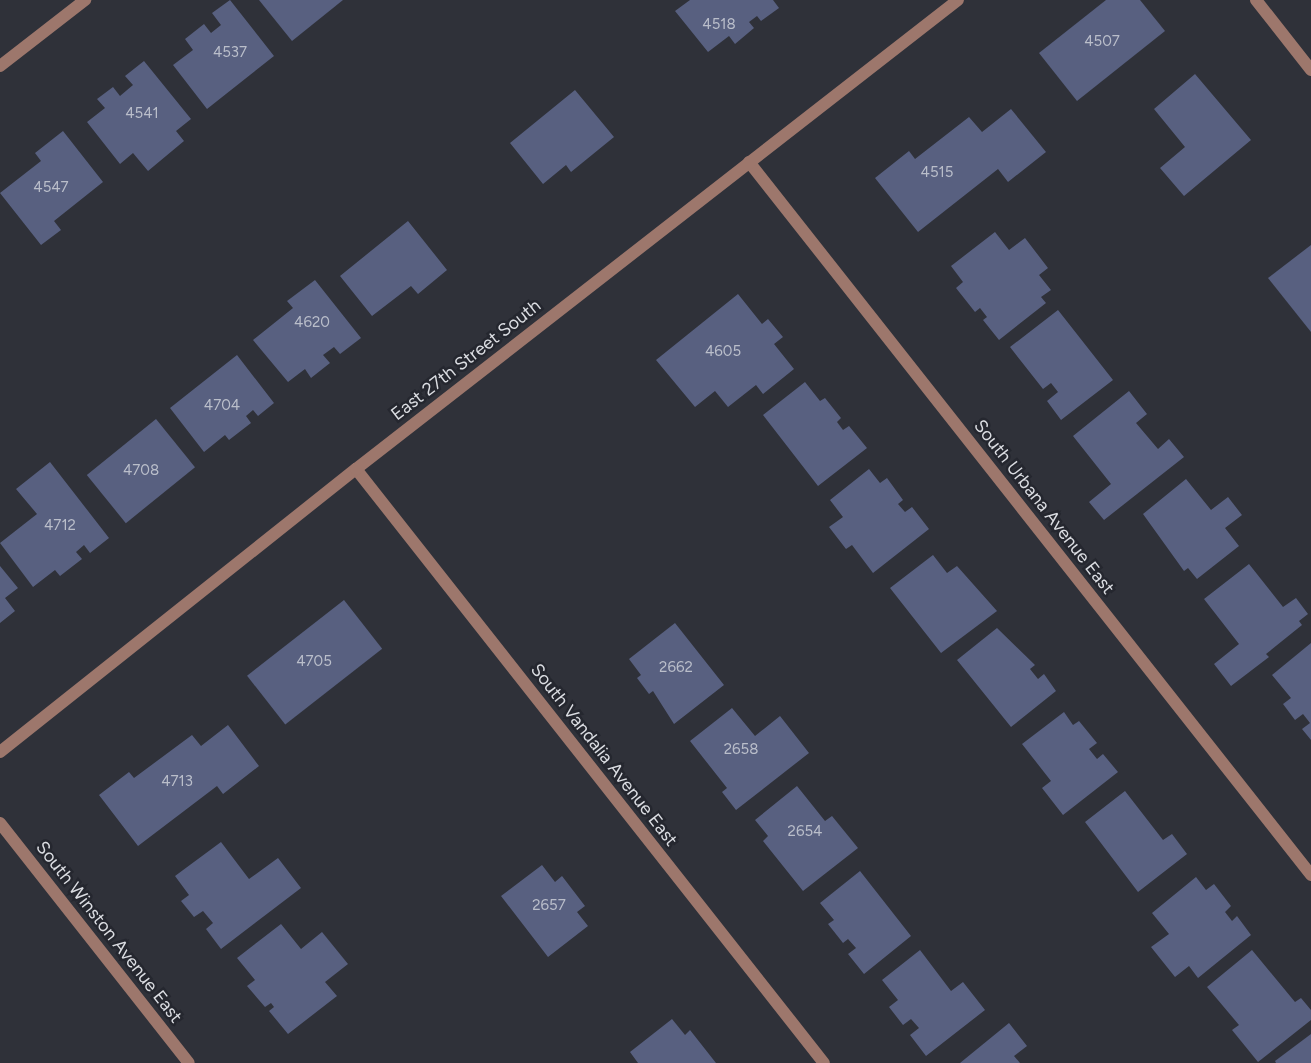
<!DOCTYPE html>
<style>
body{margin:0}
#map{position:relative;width:1311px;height:1063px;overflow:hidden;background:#2f3139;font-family:Figtree,sans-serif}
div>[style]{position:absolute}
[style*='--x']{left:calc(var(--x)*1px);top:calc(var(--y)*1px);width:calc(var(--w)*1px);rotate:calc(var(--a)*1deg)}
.building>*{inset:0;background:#586080;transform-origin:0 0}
.street>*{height:12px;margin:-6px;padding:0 6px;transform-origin:6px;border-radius:6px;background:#9d776c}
span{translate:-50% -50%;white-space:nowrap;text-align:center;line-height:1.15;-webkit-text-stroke:5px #25272f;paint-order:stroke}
.number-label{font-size:15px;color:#babeca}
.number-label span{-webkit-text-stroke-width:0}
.street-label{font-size:18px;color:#dbdde2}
</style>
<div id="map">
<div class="building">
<div style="clip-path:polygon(230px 0,274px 56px,207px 109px,173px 65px,193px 50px,185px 39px,204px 24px,211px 33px,221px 25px,212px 13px)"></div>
<div style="clip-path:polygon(259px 0,343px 0,292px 41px)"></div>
<div style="clip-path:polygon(690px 0,773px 0,779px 8px,761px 21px,757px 16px,749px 22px,754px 28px,735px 44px,729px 36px,708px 52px,675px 11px)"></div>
<div style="clip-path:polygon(1106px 0,1140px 0,1165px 31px,1077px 101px,1039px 53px)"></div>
<div style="clip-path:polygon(144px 61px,191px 119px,176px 131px,184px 141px,148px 171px,133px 153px,120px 164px,87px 122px,105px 108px,97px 99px,113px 87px,120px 96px,133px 85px,125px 76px)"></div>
<div style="clip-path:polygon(1195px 74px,1251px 140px,1184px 196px,1160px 168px,1185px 147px,1154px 109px)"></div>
<div style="clip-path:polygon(575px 90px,614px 137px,571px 172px,566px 165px,543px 184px,510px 143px)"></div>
<div style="clip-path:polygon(1011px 109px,1046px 152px,1008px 182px,998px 169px,918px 232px,875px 178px,909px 151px,915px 159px,969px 117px,982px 132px)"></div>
<div style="clip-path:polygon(63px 131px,103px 182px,54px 221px,61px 230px,41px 245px,0 193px,41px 161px,35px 153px)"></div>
<div style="clip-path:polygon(408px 221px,447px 270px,418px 294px,411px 286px,372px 316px,340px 276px)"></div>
<div style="clip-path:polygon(995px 232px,1009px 250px,1025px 238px,1048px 268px,1039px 275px,1051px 290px,1041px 297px,1046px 303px,999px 340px,983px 320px,987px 317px,980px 308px,975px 312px,956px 288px,963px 282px,951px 266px)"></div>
<div style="clip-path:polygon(1311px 245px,1311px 332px,1268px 278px)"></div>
<div style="clip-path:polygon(315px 280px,361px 338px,340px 354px,334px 347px,323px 355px,330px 363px,311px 378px,305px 369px,288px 382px,253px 340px,293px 308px,287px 301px)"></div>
<div style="clip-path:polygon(738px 294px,762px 324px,768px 319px,783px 337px,774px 344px,794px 369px,763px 394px,756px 385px,728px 407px,715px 391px,695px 407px,656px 360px)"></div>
<div style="clip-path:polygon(1058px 310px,1113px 380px,1061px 420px,1047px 401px,1058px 392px,1051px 383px,1043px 389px,1010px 347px)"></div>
<div style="clip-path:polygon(237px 355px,274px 403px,258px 416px,253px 410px,246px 416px,251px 423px,229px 440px,225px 435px,204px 452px,170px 408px)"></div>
<div style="clip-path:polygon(805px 382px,820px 401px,825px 398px,841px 418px,837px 422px,843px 430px,849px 426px,867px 448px,818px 486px,763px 415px)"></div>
<div style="clip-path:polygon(1129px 391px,1147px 414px,1136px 423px,1158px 449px,1169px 439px,1184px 457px,1104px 520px,1089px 502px,1111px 484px,1073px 436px)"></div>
<div style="left:156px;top:419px;width:62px;height:89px;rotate:51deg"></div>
<div style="clip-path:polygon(50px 462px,109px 538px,90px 553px,84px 545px,76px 552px,82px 559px,60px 576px,55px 570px,33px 587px,0 543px,37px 514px,16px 489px)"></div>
<div style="clip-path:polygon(869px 469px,880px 483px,887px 478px,903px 500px,898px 504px,905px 512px,912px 507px,929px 529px,873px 573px,852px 545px,846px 549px,829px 527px,843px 517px,830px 500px)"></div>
<div style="clip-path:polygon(1186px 479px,1211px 510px,1228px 497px,1242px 515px,1225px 528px,1239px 546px,1197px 579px,1188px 568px,1184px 571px,1143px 514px)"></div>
<div style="clip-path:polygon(933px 555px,947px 573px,957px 566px,997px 611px,941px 653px,890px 588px)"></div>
<div style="clip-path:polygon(1249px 564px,1283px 607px,1296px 598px,1308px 614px,1299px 621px,1302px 625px,1266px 654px,1269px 657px,1231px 686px,1214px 664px,1239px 644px,1204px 599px)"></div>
<div style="clip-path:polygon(0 566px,18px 588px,5px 598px,15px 611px,0 623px)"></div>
<div style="left:344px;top:600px;width:62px;height:123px;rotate:52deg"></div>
<div style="clip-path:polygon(675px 623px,724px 685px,674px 724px,653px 691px,649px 694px,637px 678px,641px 675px,629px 659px)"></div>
<div style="clip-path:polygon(997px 628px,1035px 665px,1030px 669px,1038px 679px,1044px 674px,1056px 691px,1011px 727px,957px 660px)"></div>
<div style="clip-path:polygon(1311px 643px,1311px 740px,1302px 729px,1310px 723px,1303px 714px,1295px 720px,1283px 704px,1291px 698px,1272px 675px)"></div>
<div style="clip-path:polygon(732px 708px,755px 736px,780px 716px,809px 753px,736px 810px,722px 792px,727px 788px,690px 741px)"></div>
<div style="clip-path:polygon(1064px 712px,1073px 725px,1079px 721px,1097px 743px,1089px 749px,1097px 759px,1103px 754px,1118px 772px,1063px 815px,1042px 788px,1051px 781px,1022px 744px)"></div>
<div style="clip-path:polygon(228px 725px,259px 766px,223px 794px,217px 786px,138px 846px,99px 795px,129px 772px,134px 778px,192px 735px,201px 746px)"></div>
<div style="clip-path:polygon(797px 786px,825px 821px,832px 816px,858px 848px,803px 891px,763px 841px,768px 836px,755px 820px)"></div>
<div style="clip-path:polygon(1125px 791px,1163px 840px,1172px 834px,1187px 854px,1138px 892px,1085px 822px)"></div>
<div style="clip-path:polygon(221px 842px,249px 879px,278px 858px,301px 888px,221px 949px,206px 929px,213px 923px,203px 911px,194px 917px,181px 901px,189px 895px,175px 876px)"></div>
<div style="clip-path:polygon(542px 865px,555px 882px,562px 876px,585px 906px,577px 912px,588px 926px,548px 957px,501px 896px)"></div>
<div style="clip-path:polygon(860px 871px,911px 936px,864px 974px,848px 954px,856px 948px,848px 939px,843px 943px,828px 924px,834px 920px,820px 903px)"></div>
<div style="clip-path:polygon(1196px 877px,1206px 890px,1214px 884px,1231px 906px,1225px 912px,1232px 921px,1237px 916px,1251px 935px,1198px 978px,1189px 966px,1175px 977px,1151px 947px,1169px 934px,1152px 913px)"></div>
<div style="clip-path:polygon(281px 924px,301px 949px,322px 932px,348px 964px,325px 982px,337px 996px,288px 1034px,269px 1011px,274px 1007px,271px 1003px,265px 1007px,247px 986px,255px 980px,237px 958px)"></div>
<div style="clip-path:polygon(920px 950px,951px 991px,963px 982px,985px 1010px,926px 1056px,910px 1035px,919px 1028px,911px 1019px,903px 1025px,889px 1007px,898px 1000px,882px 980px)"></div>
<div style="clip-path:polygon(1252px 950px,1295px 1002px,1301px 998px,1311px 1010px,1311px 1020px,1258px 1062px,1232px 1030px,1239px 1025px,1207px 987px)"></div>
<div style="clip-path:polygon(672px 1019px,685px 1035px,690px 1030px,716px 1063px,638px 1063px,630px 1052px)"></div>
<div style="clip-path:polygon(1009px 1023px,1027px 1046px,1014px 1056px,1020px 1063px,960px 1063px)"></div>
<div style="clip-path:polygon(1311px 1034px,1311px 1063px,1276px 1063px,1275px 1061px)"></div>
</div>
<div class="street">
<div style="--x:1256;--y:0;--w:89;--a:51.8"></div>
<div style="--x:0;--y:66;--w:108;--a:-37.8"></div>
<div style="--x:749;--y:162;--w:908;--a:51.75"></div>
<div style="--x:356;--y:469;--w:756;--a:51.77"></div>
<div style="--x:0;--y:752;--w:455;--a:-38.5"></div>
<div style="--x:356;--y:469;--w:763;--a:-37.92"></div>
<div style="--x:0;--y:823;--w:305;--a:51.8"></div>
</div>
<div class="number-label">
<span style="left:719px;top:25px">4518</span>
<span style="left:1102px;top:42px">4507</span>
<span style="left:230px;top:53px">4537</span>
<span style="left:142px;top:114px">4541</span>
<span style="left:937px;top:173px">4515</span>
<span style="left:51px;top:188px">4547</span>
<span style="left:312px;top:323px">4620</span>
<span style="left:723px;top:352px">4605</span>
<span style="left:222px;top:406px">4704</span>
<span style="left:141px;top:471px">4708</span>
<span style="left:60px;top:526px">4712</span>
<span style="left:314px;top:662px">4705</span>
<span style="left:676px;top:668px">2662</span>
<span style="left:741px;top:750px">2658</span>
<span style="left:177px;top:782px">4713</span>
<span style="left:805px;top:832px">2654</span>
<span style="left:549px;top:906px">2657</span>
</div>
<div class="street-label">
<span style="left:466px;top:360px;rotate:-38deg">East 27th Street South</span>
<span style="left:1044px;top:507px;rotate:52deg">South Urbana Avenue East</span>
<span style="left:604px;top:755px;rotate:52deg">South Vandalia Avenue East</span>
<span style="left:109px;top:932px;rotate:52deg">South Winston Avenue East</span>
</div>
</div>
